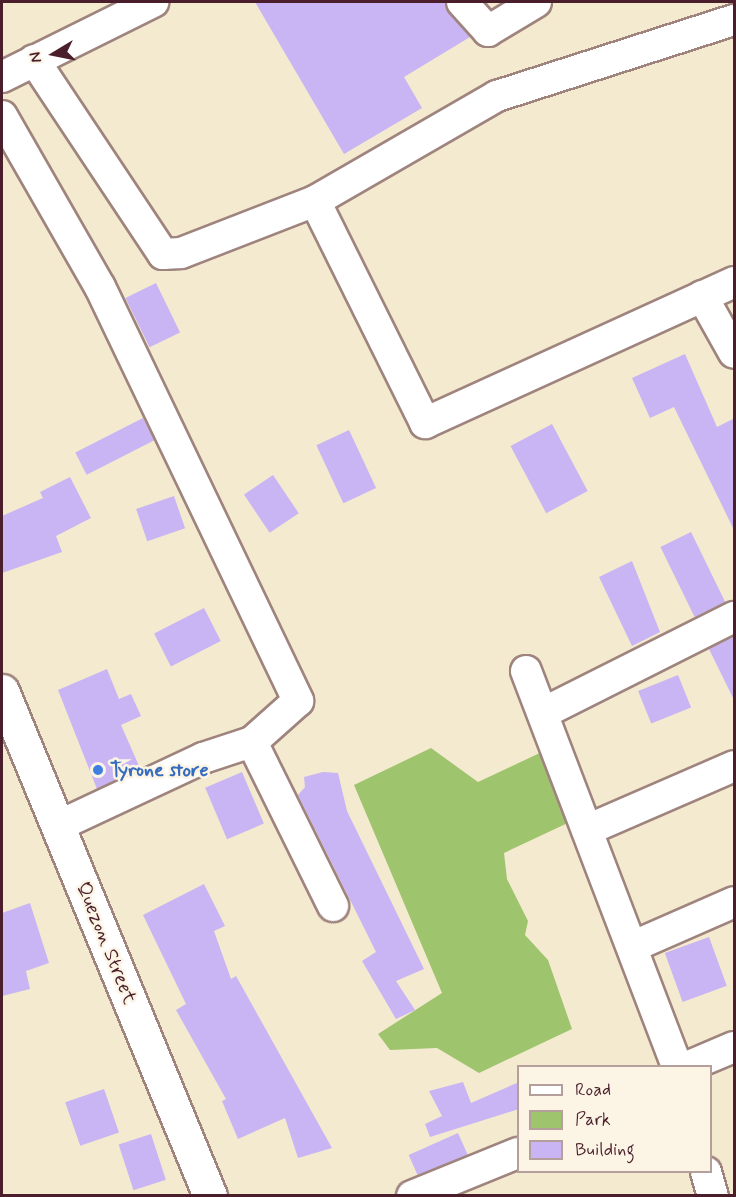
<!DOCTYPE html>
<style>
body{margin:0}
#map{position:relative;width:736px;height:1197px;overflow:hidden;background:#f4ead0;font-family:Mynerve,sans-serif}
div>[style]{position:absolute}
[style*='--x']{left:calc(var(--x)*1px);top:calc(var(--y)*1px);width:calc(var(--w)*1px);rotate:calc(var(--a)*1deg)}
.green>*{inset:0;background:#9fc46e}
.building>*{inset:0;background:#c9b4f4;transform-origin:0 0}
.roads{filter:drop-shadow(2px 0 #9f847e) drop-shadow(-2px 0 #9f847e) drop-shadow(0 2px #9f847e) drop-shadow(0 -2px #9f847e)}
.minor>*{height:30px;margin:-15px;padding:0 15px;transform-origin:15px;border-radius:15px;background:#fff}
.secondary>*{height:33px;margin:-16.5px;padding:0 16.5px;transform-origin:16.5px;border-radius:16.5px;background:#fff}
.dots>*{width:16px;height:16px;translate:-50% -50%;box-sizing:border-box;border:3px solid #fcf5e5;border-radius:50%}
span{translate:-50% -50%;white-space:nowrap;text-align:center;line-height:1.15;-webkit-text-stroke:5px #fcf5e5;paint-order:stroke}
.shop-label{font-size:20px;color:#366cbe;font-weight:700}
.left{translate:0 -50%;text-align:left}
.street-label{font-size:20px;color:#4a1f2b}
.frame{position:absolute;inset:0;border:3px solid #4a1f2b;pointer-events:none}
.legend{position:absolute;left:517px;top:1065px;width:195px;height:108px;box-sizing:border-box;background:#fcf5e5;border:2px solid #b59f9b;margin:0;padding:8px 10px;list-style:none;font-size:18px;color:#4a1f2b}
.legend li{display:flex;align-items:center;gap:12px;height:30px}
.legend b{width:30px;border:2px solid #b59f9b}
.north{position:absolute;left:24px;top:24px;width:60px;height:60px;-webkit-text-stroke:4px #fcf5e5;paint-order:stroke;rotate:260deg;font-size:16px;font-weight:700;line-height:24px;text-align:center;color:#4a1f2b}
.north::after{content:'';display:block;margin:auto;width:21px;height:27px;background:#4a1f2b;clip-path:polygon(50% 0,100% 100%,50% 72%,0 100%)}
</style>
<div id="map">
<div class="green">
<div style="clip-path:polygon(431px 748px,478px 782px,544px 751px,572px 821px,504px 853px,507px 879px,528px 921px,525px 935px,548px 960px,572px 1029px,479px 1073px,437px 1048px,390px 1050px,378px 1034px,442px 993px,354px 785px)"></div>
</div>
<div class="building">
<div style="clip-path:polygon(255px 2px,445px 2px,470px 37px,404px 77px,422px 108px,344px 154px)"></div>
<div style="left:156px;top:283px;width:55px;height:34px;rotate:64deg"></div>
<div style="clip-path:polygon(685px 354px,717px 427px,735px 418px,735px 532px,674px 407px,650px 418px,632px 378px)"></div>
<div style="left:143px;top:418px;width:25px;height:76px;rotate:63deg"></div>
<div style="left:552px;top:424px;width:76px;height:47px;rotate:62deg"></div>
<div style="left:349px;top:430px;width:64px;height:36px;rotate:65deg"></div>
<div style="left:273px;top:475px;width:46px;height:35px;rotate:56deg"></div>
<div style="clip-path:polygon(70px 477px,91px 518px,56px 536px,62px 552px,2px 573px,2px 516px,43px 498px,40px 492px)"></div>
<div style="left:174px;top:496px;width:34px;height:40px;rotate:71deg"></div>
<div style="left:691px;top:532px;width:78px;height:34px;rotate:64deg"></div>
<div style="clip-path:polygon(632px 561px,660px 632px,632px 646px,599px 577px)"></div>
<div style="left:204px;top:608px;width:37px;height:56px;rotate:63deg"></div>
<div style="clip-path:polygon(735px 636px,735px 702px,709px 649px)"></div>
<div style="clip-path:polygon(107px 669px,119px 699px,131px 694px,141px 716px,121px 725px,140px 768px,97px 789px,58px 690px)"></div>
<div style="left:678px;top:675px;width:35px;height:43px;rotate:68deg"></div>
<div style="left:242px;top:772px;width:56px;height:40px;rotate:67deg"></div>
<div style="clip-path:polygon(323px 772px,338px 773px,347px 811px,424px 969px,396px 981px,415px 1010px,396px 1019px,362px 961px,376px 952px,298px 795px,305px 787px,304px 777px)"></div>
<div style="clip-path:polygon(204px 884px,225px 926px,214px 931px,231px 979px,236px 976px,332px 1148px,298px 1158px,285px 1118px,238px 1139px,222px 1101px,226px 1099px,176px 1010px,186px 1004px,143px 915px)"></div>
<div style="clip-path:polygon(30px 903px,49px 963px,26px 971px,30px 989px,2px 996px,2px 913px)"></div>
<div style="left:709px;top:937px;width:52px;height:47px;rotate:70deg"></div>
<div style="clip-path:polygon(463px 1082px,471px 1103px,519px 1082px,519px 1109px,430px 1137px,425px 1124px,442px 1116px,429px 1091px)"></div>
<div style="left:104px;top:1089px;width:46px;height:41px;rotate:71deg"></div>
<div style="left:458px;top:1133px;width:24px;height:54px;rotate:66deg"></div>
<div style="left:151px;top:1134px;width:48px;height:34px;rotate:72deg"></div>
</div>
<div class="roads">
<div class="minor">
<div style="--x:462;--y:2;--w:39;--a:48"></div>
<div style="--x:488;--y:31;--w:56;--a:-31.1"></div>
<div style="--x:34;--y:60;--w:233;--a:56.4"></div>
<div style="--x:163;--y:254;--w:18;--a:-3"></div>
<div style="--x:181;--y:253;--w:144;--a:-21.2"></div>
<div style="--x:315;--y:201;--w:210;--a:-30"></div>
<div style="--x:497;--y:96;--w:249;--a:-17.8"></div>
<div style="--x:2;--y:77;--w:169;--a:-26.4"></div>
<div style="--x:2;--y:116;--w:197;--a:60.2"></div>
<div style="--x:100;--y:287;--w:459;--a:64.4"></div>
<div style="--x:298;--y:701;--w:62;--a:138.3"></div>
<div style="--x:315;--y:201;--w:248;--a:63.6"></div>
<div style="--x:425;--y:423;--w:340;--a:-24.5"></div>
<div style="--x:702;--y:296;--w:65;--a:60.7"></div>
<div style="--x:526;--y:671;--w:423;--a:69.1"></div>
<div style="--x:543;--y:713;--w:214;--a:-26.7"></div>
<div style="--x:58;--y:826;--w:160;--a:-25.1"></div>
<div style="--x:203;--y:758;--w:52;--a:-18.1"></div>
<div style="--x:252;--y:742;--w:183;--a:63.7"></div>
<div style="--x:587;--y:830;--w:160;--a:-23.5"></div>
<div style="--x:634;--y:946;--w:109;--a:-23.7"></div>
<div style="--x:689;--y:1066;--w:49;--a:-22.9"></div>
<div style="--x:706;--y:1172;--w:25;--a:74"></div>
<div style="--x:412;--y:1196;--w:114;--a:-22.1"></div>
</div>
<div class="secondary">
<div style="--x:2;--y:691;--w:546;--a:67.61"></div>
</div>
</div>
<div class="dots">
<div style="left:98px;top:770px;background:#3f7fe0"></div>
</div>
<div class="shop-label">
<span class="left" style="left:110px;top:770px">Tyrone store</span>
</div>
<div class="street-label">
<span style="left:106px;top:943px;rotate:68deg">Quezon Street</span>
</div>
<div class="frame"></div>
<ul class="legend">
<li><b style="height:8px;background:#fff"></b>Road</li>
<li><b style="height:16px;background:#9fc46e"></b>Park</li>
<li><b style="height:16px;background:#c9b4f4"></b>Building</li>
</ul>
<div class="north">N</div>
</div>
